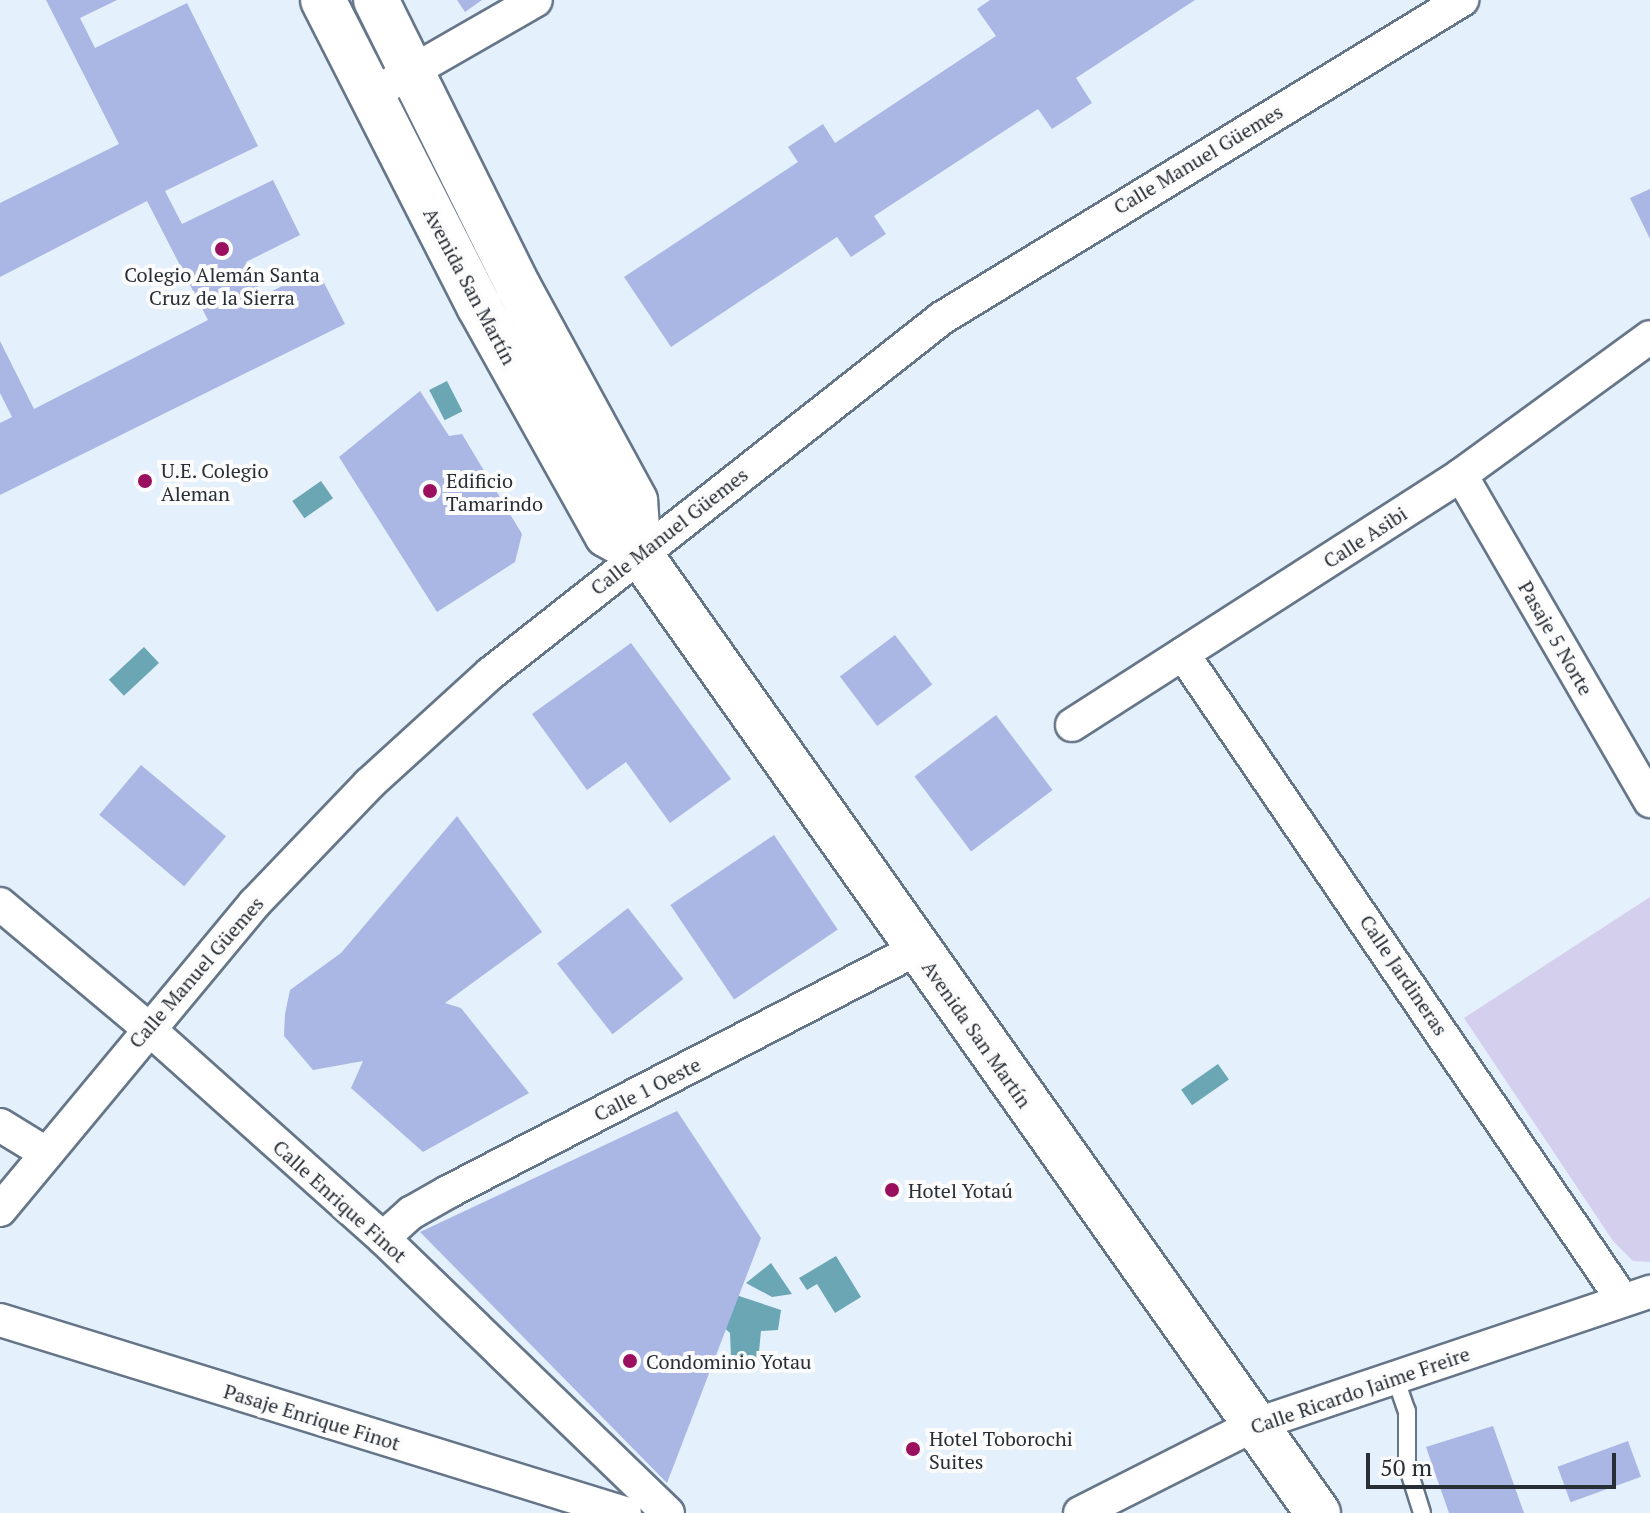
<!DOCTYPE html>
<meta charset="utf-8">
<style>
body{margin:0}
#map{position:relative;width:1650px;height:1513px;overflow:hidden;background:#e5f0fd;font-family:"PT Serif",serif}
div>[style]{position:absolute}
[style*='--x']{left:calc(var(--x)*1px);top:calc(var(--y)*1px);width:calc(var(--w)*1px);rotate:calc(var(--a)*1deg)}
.green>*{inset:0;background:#d4cfed}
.water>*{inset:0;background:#6aa6b3;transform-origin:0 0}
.building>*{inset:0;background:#aab6e3;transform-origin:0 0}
.roads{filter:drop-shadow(2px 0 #667689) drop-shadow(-2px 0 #667689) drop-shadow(0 2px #667689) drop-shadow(0 -2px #667689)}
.service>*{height:16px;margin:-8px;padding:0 8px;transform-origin:8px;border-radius:8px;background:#fff}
.minor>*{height:32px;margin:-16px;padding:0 16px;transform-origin:16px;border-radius:16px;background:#fff}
.secondary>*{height:44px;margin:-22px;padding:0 22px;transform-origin:22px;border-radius:22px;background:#fff}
.dots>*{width:22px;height:22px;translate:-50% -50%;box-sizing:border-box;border:4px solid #fcfcfc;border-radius:50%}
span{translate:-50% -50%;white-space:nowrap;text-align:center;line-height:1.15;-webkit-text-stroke:8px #fcfcfc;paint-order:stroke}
.street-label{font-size:20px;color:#272e36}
.poi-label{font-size:20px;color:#272e36}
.left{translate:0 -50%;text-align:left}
.scale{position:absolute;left:1366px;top:1453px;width:250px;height:36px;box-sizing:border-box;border:4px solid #272e36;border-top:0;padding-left:10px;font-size:24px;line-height:28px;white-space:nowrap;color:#272e36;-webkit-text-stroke:6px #fcfcfc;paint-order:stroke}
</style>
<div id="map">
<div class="green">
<div style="clip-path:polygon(1650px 897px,1650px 1262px,1633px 1261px,1613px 1241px,1464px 1018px)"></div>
</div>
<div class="water">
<div style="left:447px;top:381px;width:34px;height:20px;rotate:63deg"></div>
<div style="left:321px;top:481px;width:21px;height:35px;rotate:55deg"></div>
<div style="left:144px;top:647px;width:22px;height:48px;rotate:47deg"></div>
<div style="left:1218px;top:1064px;width:19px;height:45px;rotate:55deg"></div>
<div style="clip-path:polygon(836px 1256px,861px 1297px,835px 1313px,817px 1284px,807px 1290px,799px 1278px)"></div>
<div style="clip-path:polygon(771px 1263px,792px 1294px,772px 1297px,746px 1283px)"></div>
<div style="clip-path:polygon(733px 1294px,781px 1310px,778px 1330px,761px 1331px,758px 1362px,731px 1358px,730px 1333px,719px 1323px)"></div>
</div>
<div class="building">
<div style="clip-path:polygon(46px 0,117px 0,80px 18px,95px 48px,187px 3px,258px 146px,165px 191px,182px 224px,273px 180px,300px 235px,246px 262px,262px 296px,317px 269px,345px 324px,0 495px,0 423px,12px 417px,0 393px,0 341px,34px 409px,208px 320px,147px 201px,0 277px,0 203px,119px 144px)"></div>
<div style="clip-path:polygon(457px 0,482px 0,465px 12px)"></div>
<div style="clip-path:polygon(990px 0,1195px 0,1076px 78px,1092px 103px,1052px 129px,1038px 109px,874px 216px,886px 234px,851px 257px,837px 237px,671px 347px,624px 277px,798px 162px,788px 147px,823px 124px,835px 143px,996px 36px,977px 9px)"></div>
<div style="clip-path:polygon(1650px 189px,1650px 239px,1630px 198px)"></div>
<div style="clip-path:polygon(420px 391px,449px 436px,462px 434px,522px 534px,515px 562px,437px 612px,339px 457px)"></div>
<div style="left:895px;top:635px;width:62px;height:69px;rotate:53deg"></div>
<div style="clip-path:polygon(631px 643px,731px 779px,670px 823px,626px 762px,587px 790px,532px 714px)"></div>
<div style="left:996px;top:715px;width:94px;height:102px;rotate:53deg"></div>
<div style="left:141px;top:765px;width:111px;height:65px;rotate:40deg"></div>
<div style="clip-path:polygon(457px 816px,542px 932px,445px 1003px,461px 1008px,529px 1093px,423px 1152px,351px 1088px,363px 1061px,313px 1070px,284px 1036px,285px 1014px,290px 990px,341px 953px)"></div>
<div style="left:774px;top:835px;width:114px;height:125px;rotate:56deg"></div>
<div style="left:628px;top:908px;width:90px;height:90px;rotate:52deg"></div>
<div style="clip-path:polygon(677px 1111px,761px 1238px,667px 1483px,420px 1232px)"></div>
<div style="clip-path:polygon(1493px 1426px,1524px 1513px,1449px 1513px,1426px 1447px)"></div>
<div style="left:1628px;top:1441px;width:38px;height:75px;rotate:70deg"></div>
</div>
<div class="roads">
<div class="service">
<div style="--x:1395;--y:1377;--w:36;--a:71"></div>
<div style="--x:1407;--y:1411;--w:54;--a:90"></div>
<div style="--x:1407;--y:1465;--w:50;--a:72.6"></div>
</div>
<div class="minor">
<div style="--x:371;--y:95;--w:190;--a:-29.9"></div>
<div style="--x:1461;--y:475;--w:377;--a:59.9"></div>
<div style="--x:1183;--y:654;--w:780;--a:55.76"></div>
<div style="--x:1072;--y:725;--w:462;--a:-32.7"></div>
<div style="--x:1461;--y:475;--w:234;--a:-36.1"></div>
<div style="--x:0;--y:904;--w:193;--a:40"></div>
<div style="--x:148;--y:1028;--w:315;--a:41.8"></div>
<div style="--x:383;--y:1238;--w:396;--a:44"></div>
<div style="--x:0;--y:1125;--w:52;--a:31.5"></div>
<div style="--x:0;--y:1210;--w:399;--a:-50.3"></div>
<div style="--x:255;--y:903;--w:165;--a:-46.2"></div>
<div style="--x:369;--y:784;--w:165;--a:-42.3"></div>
<div style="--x:491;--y:673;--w:574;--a:-38.21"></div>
<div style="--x:942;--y:318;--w:610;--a:-31.45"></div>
<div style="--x:383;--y:1238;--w:38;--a:-42"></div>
<div style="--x:411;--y:1213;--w:43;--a:-29.6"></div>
<div style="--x:448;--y:1192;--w:528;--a:-27.39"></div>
<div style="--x:0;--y:1320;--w:654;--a:17.16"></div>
<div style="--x:1080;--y:1513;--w:195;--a:-26.8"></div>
<div style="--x:1254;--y:1425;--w:418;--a:-18.6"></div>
</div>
<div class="secondary">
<div style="--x:323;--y:0;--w:343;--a:63"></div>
<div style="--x:479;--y:306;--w:262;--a:60.8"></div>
<div style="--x:607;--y:535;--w:37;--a:29"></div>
<div style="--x:639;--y:553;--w:1176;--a:54.73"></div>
<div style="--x:376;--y:0;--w:319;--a:63.6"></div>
<div style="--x:518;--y:286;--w:245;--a:61.4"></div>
<div style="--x:635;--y:501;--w:52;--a:85.6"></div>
</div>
</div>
<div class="dots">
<div style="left:222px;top:249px;background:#9b0f5f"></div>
<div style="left:145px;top:481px;background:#9b0f5f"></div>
<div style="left:430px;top:491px;background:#9b0f5f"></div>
<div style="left:892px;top:1190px;background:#9b0f5f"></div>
<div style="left:630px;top:1361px;background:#9b0f5f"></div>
<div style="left:913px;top:1449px;background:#9b0f5f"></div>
</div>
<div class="street-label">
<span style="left:1198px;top:159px;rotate:-31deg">Calle Manuel Güemes</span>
<span style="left:470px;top:286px;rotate:62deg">Avenida San Martín</span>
<span style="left:669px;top:531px;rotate:-38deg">Calle Manuel Güemes</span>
<span style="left:1365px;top:537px;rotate:-33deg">Calle Asibi</span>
<span style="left:1556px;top:638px;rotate:60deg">Pasaje 5 Norte</span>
<span style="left:196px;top:972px;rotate:-49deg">Calle Manuel Güemes</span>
<span style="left:1404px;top:975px;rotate:56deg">Calle Jardineras</span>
<span style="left:977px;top:1034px;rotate:55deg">Avenida San Martín</span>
<span style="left:647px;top:1089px;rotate:-27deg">Calle 1 Oeste</span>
<span style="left:340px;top:1201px;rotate:42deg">Calle Enrique Finot</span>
<span style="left:1360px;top:1390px;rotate:-19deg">Calle Ricardo Jaime Freire</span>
<span style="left:312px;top:1417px;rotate:17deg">Pasaje Enrique Finot</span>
</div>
<div class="poi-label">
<span style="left:222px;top:286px">Colegio Alemán Santa<br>Cruz de la Sierra</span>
<span class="left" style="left:161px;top:482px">U.E. Colegio<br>Aleman</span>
<span class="left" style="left:446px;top:492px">Edificio<br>Tamarindo</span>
<span class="left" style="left:908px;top:1190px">Hotel Yotaú</span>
<span class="left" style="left:646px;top:1361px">Condominio Yotau</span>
<span class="left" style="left:929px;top:1450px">Hotel Toborochi<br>Suites</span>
</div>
<div class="scale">50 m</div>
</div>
